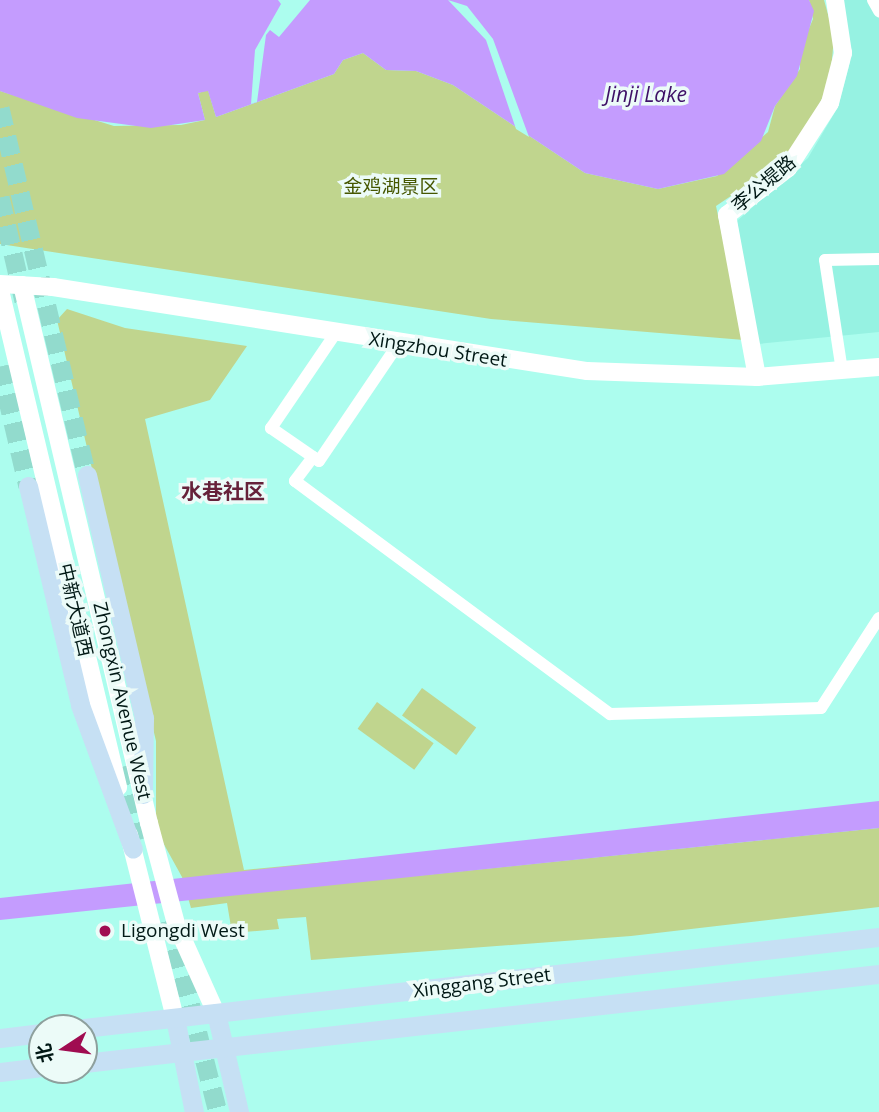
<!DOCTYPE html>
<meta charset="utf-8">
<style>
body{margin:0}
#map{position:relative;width:879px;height:1112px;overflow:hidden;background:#acfdee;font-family:"Open Sans","Noto Sans SC",sans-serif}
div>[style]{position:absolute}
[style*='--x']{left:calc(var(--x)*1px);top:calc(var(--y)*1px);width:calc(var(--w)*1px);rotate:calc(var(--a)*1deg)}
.built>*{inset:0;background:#96f2e2}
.green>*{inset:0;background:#c0d58e;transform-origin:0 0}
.water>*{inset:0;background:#c49cfe}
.pier>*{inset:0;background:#acfdee}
.primary-tunnel>*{height:19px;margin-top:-9.5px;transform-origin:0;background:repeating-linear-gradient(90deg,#92dbcd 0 19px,transparent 0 29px)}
.street>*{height:12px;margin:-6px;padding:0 6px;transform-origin:6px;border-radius:6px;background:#fff}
.secondary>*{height:18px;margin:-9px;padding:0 9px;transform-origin:9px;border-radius:9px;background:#fff}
.primary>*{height:19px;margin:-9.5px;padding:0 9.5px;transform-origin:9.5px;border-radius:9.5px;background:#c6e0f4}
.dots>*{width:19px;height:19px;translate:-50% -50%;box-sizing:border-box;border:4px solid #ecfbf8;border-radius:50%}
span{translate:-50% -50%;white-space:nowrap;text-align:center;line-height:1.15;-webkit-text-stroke:7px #ecfbf8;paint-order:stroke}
.street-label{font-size:19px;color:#011815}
.park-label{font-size:19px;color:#465700}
.poi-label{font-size:19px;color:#011815}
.left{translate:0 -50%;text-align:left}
.water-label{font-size:21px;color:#3e1167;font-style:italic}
.neighbourhood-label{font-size:21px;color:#66223a;font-weight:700}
.north{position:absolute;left:28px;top:1014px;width:70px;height:70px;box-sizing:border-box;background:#ecfbf8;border:2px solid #8ea09d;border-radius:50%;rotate:257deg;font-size:19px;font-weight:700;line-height:28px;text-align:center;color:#011815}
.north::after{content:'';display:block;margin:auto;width:24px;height:32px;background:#a00c51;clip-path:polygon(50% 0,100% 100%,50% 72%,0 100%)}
</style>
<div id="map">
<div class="built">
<div style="clip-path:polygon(842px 0,879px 0,879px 332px,758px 344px,737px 221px,808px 158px,838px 107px,850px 62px)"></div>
</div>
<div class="green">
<div style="clip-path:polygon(809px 0,824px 0,834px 36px,830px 84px,792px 155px,716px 206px,744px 340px,491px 319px,0 244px,0 91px,114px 126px,181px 125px,205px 120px,198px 93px,208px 90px,216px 117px,334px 74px,343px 60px,363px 53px,386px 70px,416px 71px,453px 85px,585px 173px,658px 189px,717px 176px,768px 132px,775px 106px,800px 69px,800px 50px,813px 19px)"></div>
<div style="clip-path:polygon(67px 309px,125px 328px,247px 346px,210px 400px,145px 419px,244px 870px,410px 854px,415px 876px,879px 828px,879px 907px,631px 936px,311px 960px,306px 917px,277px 919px,279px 929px,232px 933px,227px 903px,191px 908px,182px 877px,156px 830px,156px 741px,57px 320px)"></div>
<div style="left:422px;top:688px;width:67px;height:34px;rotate:36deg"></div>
<div style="left:377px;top:702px;width:70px;height:33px;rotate:36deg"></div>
</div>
<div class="water">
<div style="clip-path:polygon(0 0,809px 0,814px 11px,797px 76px,775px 106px,761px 141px,724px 174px,658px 189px,585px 173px,453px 85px,416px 71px,386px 70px,363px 53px,343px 60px,334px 74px,216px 117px,208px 91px,198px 93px,205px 120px,151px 128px,77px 118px,0 91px)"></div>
<div style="clip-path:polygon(879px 801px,879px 828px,0 920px,0 898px)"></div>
</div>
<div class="pier">
<div style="clip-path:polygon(278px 0,310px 0,279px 37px,270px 30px,266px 35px,257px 102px,251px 104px,255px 50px,281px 4px)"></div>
<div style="clip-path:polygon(448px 0,467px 6px,493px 39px,529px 137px,516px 129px,486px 40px)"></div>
</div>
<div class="primary-tunnel">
<div style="--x:0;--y:108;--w:377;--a:76.7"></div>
<div style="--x:0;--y:197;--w:107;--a:77"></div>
<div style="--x:0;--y:366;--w:123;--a:76.9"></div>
<div style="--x:119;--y:767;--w:75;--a:76.1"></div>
<div style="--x:169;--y:920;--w:198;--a:75.7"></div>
</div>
<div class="street">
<div style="--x:873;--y:0;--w:13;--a:61"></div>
<div style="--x:335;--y:334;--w:114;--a:124.2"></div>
<div style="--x:271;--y:428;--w:58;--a:34.5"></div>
<div style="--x:319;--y:461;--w:143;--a:-55.9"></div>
<div style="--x:842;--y:371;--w:112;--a:-98.7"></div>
<div style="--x:825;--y:260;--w:54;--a:-1.1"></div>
<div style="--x:313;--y:457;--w:30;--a:127"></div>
<div style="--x:295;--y:481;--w:392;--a:36.5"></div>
<div style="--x:610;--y:714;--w:211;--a:-1.6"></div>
<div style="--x:821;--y:708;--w:107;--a:-57.2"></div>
</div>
<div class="secondary">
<div style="--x:0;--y:284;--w:53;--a:3.2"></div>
<div style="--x:53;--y:287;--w:541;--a:8.94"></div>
<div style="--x:587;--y:371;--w:170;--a:2"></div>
<div style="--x:757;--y:377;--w:122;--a:-4.7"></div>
<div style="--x:22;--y:285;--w:553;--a:76.72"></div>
<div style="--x:149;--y:823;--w:105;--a:75"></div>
<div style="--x:176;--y:924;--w:98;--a:65.8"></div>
<div style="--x:0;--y:290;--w:511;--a:76.64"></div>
<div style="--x:757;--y:377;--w:165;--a:-100.5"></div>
<div style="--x:727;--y:215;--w:77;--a:-37.6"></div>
<div style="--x:788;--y:168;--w:77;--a:-57.1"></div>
<div style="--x:830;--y:103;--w:52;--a:-75.4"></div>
<div style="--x:843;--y:53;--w:54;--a:-98.6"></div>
<div style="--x:129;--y:835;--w:189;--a:75.9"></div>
</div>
<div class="primary">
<div style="--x:87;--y:475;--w:250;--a:76.8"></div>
<div style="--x:144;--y:718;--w:76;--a:90.8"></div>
<div style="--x:28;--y:486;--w:225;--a:76.6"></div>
<div style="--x:80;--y:705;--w:153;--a:69.8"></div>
<div style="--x:216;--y:1013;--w:102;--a:76.9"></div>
<div style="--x:175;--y:1018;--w:96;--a:78.6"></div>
<div style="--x:84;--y:1028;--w:800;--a:-6.53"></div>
<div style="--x:0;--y:1038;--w:42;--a:-6.8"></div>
<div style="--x:84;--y:1063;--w:800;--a:-6.39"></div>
<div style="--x:0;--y:1072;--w:42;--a:-6.8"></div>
</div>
<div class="dots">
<div style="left:105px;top:931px;background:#a00c51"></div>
</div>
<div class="street-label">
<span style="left:764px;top:184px;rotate:-40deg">李公堤路</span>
<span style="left:438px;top:350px;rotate:9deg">Xingzhou Street</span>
<span style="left:75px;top:610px;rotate:77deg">中新大道西</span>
<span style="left:122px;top:701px;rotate:77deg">Zhongxin Avenue West</span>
<span style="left:482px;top:983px;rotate:-7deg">Xinggang Street</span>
</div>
<div class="park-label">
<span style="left:391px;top:187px">金鸡湖景区</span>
</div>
<div class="poi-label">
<span class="left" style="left:121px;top:931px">Ligongdi West</span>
</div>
<div class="water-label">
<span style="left:646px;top:94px">Jinji Lake</span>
</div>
<div class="neighbourhood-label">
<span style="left:223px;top:491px">水巷社区</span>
</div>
<div class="north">北</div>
</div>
